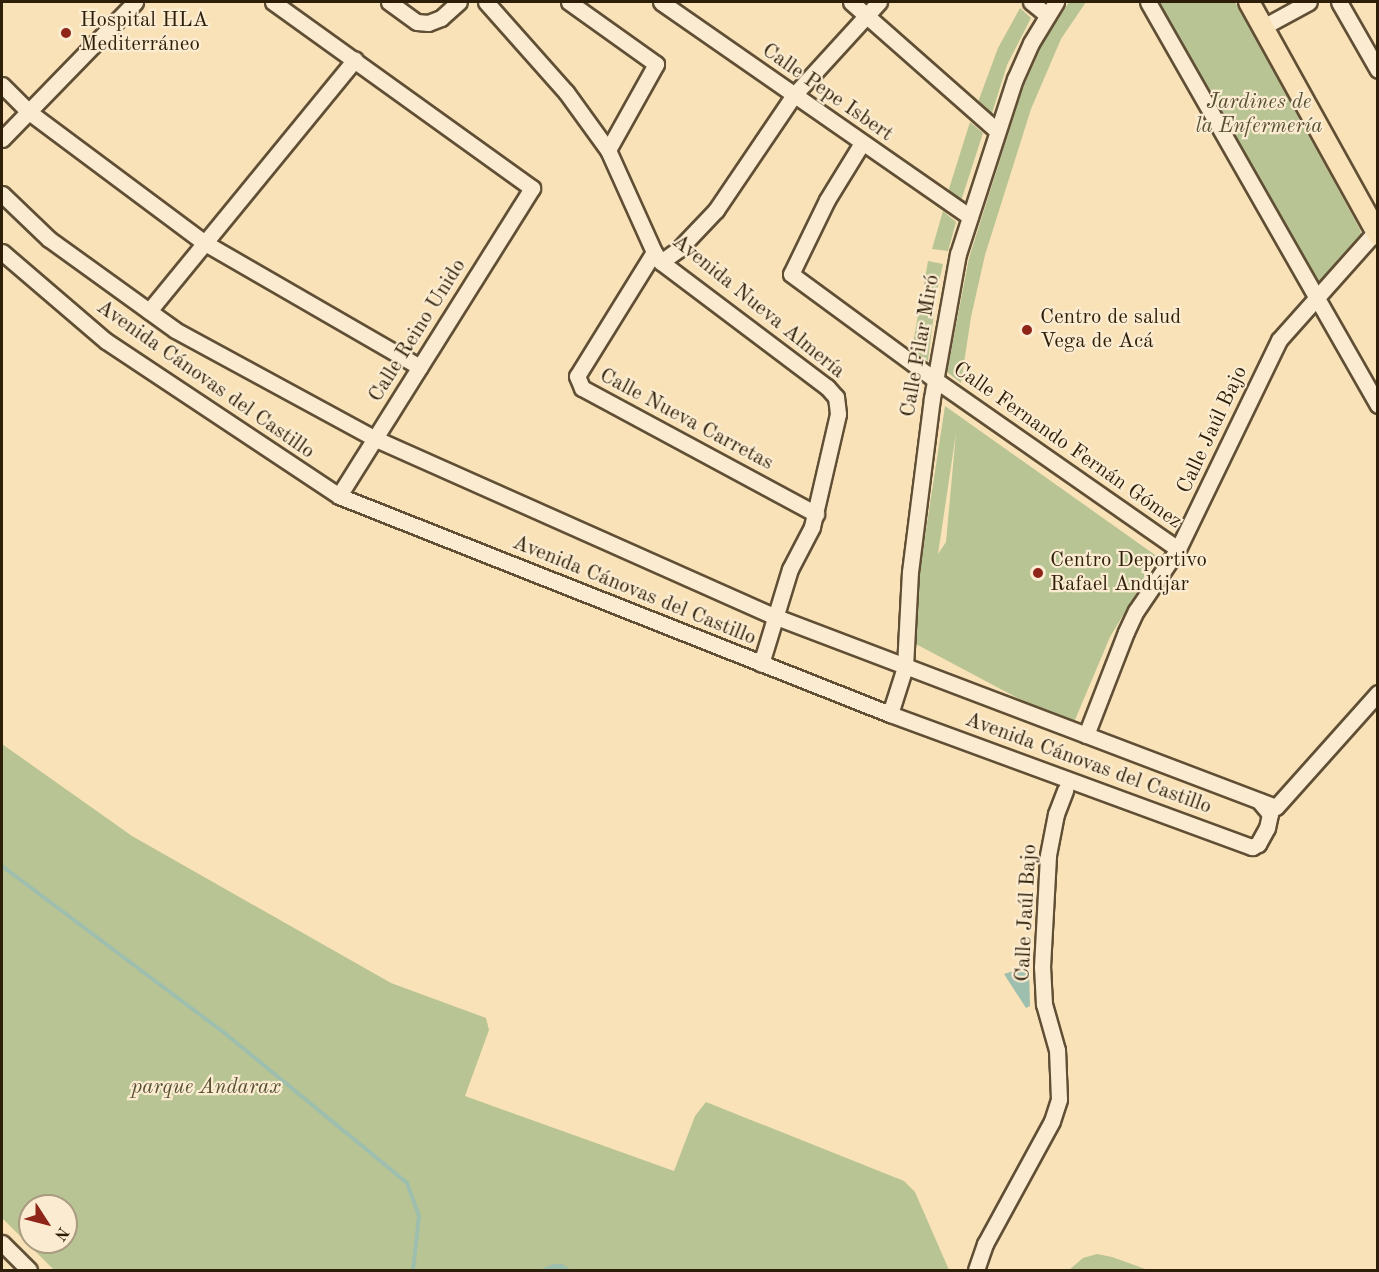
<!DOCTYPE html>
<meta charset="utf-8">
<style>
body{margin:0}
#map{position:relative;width:1379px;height:1272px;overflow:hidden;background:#f9e2b8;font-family:"Old Standard TT",serif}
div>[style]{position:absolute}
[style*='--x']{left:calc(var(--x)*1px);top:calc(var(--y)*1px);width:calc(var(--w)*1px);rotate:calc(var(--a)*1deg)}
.green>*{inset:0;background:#b8c493}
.water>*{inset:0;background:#9ebeae}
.stream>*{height:4px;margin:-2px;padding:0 2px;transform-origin:2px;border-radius:2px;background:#9ebeae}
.roads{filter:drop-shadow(2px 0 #604f35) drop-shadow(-2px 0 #604f35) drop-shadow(0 2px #604f35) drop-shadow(0 -2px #604f35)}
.minor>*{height:15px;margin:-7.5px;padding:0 7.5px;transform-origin:7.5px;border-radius:7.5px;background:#fbecd1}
.major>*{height:20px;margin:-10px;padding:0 10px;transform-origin:10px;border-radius:10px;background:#f9e2b8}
.dots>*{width:16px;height:16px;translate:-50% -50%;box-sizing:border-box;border:3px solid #fbecd1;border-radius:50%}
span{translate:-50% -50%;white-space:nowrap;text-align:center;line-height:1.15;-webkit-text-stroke:4.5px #fbecd1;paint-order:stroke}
.poi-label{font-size:21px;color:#2d1e09}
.left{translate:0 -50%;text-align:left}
.street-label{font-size:21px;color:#2d1e09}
.park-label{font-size:21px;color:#575032;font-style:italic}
.frame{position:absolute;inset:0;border:3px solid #2d1e09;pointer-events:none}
.north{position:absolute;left:18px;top:1194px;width:60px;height:60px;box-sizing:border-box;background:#fbecd1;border:2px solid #a99a81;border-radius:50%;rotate:126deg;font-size:16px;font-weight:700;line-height:24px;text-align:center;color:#2d1e09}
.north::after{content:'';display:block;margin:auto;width:21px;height:27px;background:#8f2418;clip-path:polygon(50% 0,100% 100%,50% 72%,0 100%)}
</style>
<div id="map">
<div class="green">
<div style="clip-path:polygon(1069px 2px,1086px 2px,1061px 39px,1031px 109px,985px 255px,971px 317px,961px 383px,947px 372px,969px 258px,1022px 90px,1041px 47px)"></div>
<div style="clip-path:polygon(1157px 2px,1235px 2px,1360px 229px,1362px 237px,1320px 285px,1312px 280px)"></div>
<div style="clip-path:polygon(1020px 8px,1031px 18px,1007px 65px,992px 113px,978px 102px,998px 48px)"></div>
<div style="clip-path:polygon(970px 122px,983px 133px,961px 201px,948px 192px)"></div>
<div style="clip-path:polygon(943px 211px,956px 222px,948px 251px,932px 249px)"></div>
<div style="clip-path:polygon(928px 261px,943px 264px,937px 291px,924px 284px)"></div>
<div style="clip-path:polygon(921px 297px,935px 305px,928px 361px,912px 350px)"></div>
<div style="clip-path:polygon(evenodd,945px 406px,1158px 557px,1110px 637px,1072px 727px,914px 643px,911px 600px,917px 589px,945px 406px,956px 433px,946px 542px,938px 554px,956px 433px)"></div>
<div style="clip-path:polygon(evenodd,2px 744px,132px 836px,391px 983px,486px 1018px,489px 1030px,465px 1096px,674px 1171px,695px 1116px,706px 1102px,904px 1181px,915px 1192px,949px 1270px,54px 1270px,2px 1218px,2px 744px,30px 1206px,66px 1206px,66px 1242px,30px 1242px,30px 1206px)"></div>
<div style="clip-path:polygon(1097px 1254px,1112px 1257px,1148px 1270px,1069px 1270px,1083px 1258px)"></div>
</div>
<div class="water">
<div style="clip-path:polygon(1029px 966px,1030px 1006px,1026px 1008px,1004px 974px)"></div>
<div style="clip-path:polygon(553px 1264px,562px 1264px,571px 1270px,540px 1270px)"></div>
</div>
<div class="stream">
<div style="--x:2;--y:866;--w:281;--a:36.9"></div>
<div style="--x:227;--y:1035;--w:233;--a:39.4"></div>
<div style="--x:407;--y:1183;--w:35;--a:70"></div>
<div style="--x:419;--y:1216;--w:54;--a:96.3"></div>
</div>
<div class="roads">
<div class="minor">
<div style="--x:273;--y:2;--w:319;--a:35.7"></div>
<div style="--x:532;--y:188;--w:363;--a:122.1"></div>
<div style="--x:389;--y:2;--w:34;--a:36"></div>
<div style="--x:417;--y:22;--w:11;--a:5"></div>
<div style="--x:428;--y:23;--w:14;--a:-21"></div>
<div style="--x:441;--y:18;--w:24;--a:-42"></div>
<div style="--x:486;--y:2;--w:120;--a:48.4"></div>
<div style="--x:566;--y:92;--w:72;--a:54.1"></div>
<div style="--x:608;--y:150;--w:112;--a:65.7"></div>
<div style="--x:654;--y:252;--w:12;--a:55"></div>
<div style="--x:661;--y:262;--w:208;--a:37"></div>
<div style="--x:827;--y:387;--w:13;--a:48"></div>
<div style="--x:836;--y:397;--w:17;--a:83"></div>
<div style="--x:838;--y:414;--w:116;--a:103"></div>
<div style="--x:812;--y:527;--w:47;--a:117.6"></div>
<div style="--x:790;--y:569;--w:99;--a:107"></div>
<div style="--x:569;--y:2;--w:107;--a:35.5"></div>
<div style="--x:656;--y:64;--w:98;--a:119.2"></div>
<div style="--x:661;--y:2;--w:376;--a:34.8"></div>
<div style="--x:851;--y:2;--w:193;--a:41.4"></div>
<div style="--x:1031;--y:2;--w:21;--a:39"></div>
<div style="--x:1148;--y:2;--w:464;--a:60.3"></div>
<div style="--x:1339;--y:2;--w:78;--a:60.2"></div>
<div style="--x:1263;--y:27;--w:52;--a:-28.5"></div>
<div style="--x:2;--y:85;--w:38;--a:45"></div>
<div style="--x:29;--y:112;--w:219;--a:36.7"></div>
<div style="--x:205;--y:243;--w:248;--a:30"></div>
<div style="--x:2;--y:139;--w:191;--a:-45.8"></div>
<div style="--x:862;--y:143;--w:67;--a:121.6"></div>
<div style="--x:827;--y:200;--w:82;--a:115.9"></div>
<div style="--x:791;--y:274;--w:177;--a:36.3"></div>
<div style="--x:934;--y:379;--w:297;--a:34.9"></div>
<div style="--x:2;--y:194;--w:65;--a:43.8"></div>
<div style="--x:49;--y:239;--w:155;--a:35.8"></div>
<div style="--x:175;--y:330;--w:231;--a:28.5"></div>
<div style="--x:378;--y:440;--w:430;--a:24"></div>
<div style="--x:771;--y:615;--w:540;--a:20.82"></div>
<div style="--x:1276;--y:807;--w:153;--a:-48.2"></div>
<div style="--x:2;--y:252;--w:137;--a:40.6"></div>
<div style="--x:106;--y:341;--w:280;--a:33.6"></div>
<div style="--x:339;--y:496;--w:593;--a:21.59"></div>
<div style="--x:890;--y:714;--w:386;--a:20.2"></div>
<div style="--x:1252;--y:847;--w:7;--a:-27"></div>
<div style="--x:1258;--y:844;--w:18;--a:-61"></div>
<div style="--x:1267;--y:828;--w:14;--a:-78"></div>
<div style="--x:1270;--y:814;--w:17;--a:-130"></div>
<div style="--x:654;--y:252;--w:146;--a:121.8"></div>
<div style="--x:577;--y:376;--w:13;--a:67"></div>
<div style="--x:582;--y:388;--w:266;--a:28.3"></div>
<div style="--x:661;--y:262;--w:22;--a:-36"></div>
<div style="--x:679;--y:249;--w:54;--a:-46.5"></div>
<div style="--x:716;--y:210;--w:139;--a:-55.9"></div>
<div style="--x:794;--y:95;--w:126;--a:-47.6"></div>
<div style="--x:149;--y:311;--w:325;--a:-50.7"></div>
<div style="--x:890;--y:714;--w:49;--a:-72.3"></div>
<div style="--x:905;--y:667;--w:95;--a:-87"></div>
<div style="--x:910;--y:572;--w:175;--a:-82.8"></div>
<div style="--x:932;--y:398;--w:146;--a:-79.8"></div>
<div style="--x:958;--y:254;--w:184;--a:-72"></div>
<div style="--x:1015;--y:79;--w:39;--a:-66"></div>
<div style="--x:1031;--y:43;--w:48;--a:-58.6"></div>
<div style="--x:1086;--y:735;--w:110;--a:-68.8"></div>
<div style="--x:1126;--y:632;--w:23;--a:-65"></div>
<div style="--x:1136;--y:611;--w:75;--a:-55.9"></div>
<div style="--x:1178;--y:549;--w:232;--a:-64.2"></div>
<div style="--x:1279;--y:340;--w:149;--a:-48.3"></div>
<div style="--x:2;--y:1243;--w:38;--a:45"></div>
<div style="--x:976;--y:1270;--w:28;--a:-71"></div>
<div style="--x:985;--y:1244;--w:140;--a:-61.4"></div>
<div style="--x:1052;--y:1121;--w:23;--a:-72"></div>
<div style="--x:1059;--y:1099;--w:49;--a:-92.3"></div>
<div style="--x:1057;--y:1050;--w:48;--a:-105.8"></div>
<div style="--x:1044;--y:1004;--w:37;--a:-93"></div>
<div style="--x:1042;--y:967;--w:112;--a:-86.9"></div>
<div style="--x:1048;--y:855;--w:42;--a:-79"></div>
<div style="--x:1056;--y:814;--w:26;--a:-69"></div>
</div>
<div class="major">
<div style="--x:1249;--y:2;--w:266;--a:61"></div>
</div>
</div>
<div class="dots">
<div style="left:66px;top:33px;background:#8f2418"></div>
<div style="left:1027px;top:330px;background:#8f2418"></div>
<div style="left:1038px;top:573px;background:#8f2418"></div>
</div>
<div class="poi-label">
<span class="left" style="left:80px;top:33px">Hospital HLA<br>Mediterráneo</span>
<span class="left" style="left:1040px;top:330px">Centro de salud<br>Vega de Acá</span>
<span class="left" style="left:1050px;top:573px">Centro Deportivo<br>Rafael Andújar</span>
</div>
<div class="street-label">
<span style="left:827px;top:93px;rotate:35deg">Calle Pepe Isbert</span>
<span style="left:758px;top:307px;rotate:39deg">Avenida Nueva Almería</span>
<span style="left:418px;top:331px;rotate:-58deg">Calle Reino Unido</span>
<span style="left:921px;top:346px;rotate:-80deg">Calle Pilar Miró</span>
<span style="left:205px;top:380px;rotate:35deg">Avenida Cánovas del Castillo</span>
<span style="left:686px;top:420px;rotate:28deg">Calle Nueva Carretas</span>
<span style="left:1213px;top:430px;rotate:-65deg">Calle Jaúl Bajo</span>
<span style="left:1067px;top:446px;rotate:35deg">Calle Fernando Fernán Gómez</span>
<span style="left:634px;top:591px;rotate:22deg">Avenida Cánovas del Castillo</span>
<span style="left:1088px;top:764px;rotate:20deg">Avenida Cánovas del Castillo</span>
<span style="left:1027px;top:913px;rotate:-87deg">Calle Jaúl Bajo</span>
</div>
<div class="park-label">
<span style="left:1259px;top:115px">Jardines de<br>la Enfermería</span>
<span style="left:206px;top:1088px">parque Andarax</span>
</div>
<div class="frame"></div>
<div class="north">N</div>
</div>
